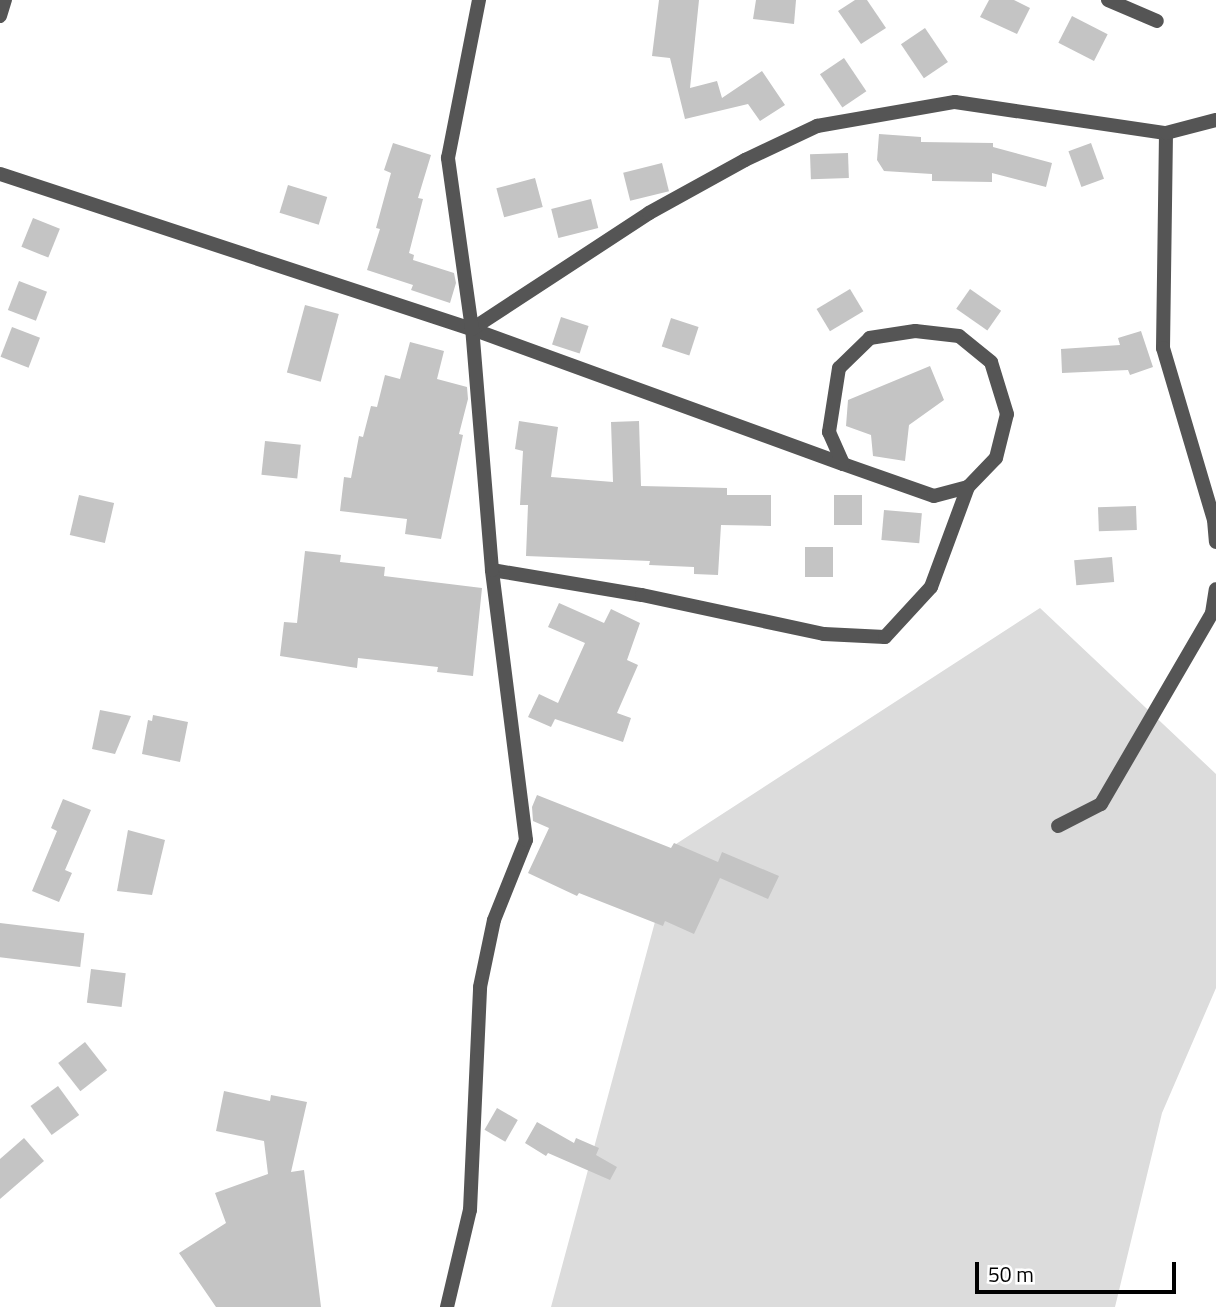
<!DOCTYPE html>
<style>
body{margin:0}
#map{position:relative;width:1216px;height:1307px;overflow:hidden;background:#fff;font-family:"Titillium Web",sans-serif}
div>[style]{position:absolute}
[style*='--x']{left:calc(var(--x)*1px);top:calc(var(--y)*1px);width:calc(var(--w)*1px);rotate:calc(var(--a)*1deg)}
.green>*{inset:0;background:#dcdcdc}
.building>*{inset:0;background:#c4c4c4;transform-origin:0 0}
.street>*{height:14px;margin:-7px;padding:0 7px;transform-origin:7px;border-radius:7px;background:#555}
span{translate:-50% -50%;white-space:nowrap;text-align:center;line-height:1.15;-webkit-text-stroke:7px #fff;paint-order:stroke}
.scale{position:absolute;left:975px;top:1262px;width:201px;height:32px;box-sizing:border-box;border:4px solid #000;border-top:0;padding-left:9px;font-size:21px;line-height:24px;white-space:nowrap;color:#000;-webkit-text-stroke:5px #fff;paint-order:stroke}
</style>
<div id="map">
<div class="green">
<div style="clip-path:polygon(1040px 608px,1216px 774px,1216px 988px,1162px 1113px,1115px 1307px,551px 1307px,676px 844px)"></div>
</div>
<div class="building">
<div style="clip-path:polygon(659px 0,699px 0,690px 88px,717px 81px,722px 98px,762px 71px,785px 105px,760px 121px,748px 104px,685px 119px,670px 58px,652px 56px)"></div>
<div style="clip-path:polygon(756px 0,796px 0,794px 24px,753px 19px)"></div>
<div style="clip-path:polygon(855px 0,867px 0,886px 28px,861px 44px,838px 11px)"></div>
<div style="clip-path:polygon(989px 0,1014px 0,1030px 8px,1017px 34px,980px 17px)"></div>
<div style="left:1072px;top:16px;width:40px;height:30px;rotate:27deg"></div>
<div style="left:925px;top:28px;width:41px;height:29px;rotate:56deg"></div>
<div style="left:844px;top:58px;width:40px;height:29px;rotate:56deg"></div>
<div style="clip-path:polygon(879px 134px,921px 137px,921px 142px,993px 143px,993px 147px,1052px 163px,1046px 187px,992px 173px,992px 182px,932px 181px,932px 174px,884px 171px,877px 160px)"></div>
<div style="clip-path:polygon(393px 143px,431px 155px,418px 198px,423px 199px,409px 253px,414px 255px,413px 260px,454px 273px,456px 283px,450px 303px,411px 290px,413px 285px,367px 270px,380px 229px,376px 228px,391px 173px,384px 170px)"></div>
<div style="left:1091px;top:143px;width:38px;height:24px;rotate:70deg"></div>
<div style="left:848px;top:153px;width:25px;height:38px;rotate:88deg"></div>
<div style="left:662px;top:163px;width:29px;height:40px;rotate:76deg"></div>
<div style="left:535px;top:178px;width:30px;height:40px;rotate:75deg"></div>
<div style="left:288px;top:185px;width:41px;height:29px;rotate:17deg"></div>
<div style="left:591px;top:199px;width:30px;height:41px;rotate:76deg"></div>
<div style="left:33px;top:218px;width:29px;height:31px;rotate:22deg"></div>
<div style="left:19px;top:281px;width:30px;height:31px;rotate:21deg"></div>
<div style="left:850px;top:289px;width:26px;height:39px;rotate:59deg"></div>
<div style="left:970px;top:289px;width:38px;height:24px;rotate:35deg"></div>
<div style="left:305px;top:305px;width:35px;height:70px;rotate:15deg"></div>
<div style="left:561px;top:317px;width:29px;height:29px;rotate:18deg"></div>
<div style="left:671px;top:318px;width:29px;height:30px;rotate:18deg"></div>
<div style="left:12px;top:327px;width:30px;height:32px;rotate:21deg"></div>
<div style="clip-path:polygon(1141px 331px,1153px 367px,1130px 375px,1128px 370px,1062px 373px,1061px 349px,1120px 345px,1118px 338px)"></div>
<div style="clip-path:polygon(410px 342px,444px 351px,437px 379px,467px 387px,468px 399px,459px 434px,463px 435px,441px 539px,405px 534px,407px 519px,340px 511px,344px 477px,351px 478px,359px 436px,363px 437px,371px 406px,377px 407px,385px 375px,400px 379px)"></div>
<div style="clip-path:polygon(930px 366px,944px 400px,909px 425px,905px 461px,873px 456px,871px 435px,846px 426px,848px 400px)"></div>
<div style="clip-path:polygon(519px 421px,558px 427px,551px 477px,613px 482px,611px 422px,639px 421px,641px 486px,727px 488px,727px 495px,771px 495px,771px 526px,721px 525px,718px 575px,694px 574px,694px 567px,649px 565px,650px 561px,526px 556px,528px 505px,520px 505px,523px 451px,515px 449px)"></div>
<div style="left:265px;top:441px;width:36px;height:34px;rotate:6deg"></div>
<div style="left:79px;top:495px;width:36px;height:41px;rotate:13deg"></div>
<div style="left:834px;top:495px;width:28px;height:30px"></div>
<div style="left:1136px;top:506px;width:24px;height:38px;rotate:88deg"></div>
<div style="left:884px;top:510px;width:38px;height:30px;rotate:5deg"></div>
<div style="left:805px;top:547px;width:28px;height:30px"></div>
<div style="clip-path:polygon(305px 551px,341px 555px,340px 562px,385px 567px,384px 576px,482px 588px,473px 676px,437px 672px,438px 667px,358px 658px,357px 668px,280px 656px,284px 622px,297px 623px)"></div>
<div style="left:1112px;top:557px;width:25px;height:38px;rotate:85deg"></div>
<div style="clip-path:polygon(559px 603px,604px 623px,611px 609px,640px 623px,627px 660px,638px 665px,617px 713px,631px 718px,623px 742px,555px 719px,551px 727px,528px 717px,539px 694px,558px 703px,585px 643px,548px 627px)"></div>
<div style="clip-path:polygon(100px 710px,131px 716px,115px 754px,92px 749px)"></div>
<div style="clip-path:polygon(153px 715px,188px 722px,180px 762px,142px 754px,148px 720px,152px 721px)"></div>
<div style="clip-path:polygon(537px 795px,671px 848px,674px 843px,718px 862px,722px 852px,779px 876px,768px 899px,720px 878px,694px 934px,665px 921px,663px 926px,579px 893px,577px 896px,528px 873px,549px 828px,533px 821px,532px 807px)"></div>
<div style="clip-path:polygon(63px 799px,91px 810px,65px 870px,72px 873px,59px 902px,32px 891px,57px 831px,51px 828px)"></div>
<div style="clip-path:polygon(128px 830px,165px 840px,152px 895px,117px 891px)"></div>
<div style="left:0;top:923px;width:85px;height:34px;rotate:7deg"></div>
<div style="left:91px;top:969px;width:35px;height:34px;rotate:7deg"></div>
<div style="left:85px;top:1042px;width:36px;height:34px;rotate:52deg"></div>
<div style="left:58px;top:1086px;width:36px;height:34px;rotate:54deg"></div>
<div style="clip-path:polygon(224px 1091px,270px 1101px,271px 1095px,307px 1102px,291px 1172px,304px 1170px,321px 1307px,216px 1307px,179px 1253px,226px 1223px,215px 1193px,268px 1174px,264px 1141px,216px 1131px)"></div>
<div style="left:497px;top:1108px;width:24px;height:25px;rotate:30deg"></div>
<div style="clip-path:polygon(537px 1122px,574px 1143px,576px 1138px,599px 1148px,596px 1155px,617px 1167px,610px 1180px,548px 1153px,546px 1156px,525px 1143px)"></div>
<div style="clip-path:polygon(24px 1138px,44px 1161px,0 1199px,0 1159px)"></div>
</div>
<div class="street">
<div style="--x:1108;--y:0;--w:53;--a:23.2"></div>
<div style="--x:0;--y:16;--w:17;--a:-73"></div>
<div style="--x:1166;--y:133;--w:215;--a:90.8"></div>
<div style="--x:1163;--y:348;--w:179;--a:73.5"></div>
<div style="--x:1214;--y:520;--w:22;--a:85"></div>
<div style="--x:0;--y:174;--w:497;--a:18.2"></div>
<div style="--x:472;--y:329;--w:395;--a:20"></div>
<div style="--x:843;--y:464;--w:96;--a:19.4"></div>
<div style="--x:934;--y:496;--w:35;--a:-15"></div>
<div style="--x:968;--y:487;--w:40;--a:-46"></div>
<div style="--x:996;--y:458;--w:45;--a:-76"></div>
<div style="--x:1007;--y:414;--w:54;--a:-107.1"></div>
<div style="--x:991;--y:362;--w:41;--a:-140.9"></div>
<div style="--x:959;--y:336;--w:44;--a:-173.5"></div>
<div style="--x:915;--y:331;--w:46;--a:171.2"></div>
<div style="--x:870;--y:338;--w:43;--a:135.9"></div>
<div style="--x:839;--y:368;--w:65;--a:98.9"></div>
<div style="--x:829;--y:432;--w:35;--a:66"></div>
<div style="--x:472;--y:329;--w:212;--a:-33.2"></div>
<div style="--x:649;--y:213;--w:110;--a:-28.9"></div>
<div style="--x:745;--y:160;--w:80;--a:-25.3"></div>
<div style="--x:817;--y:126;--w:140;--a:-9.9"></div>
<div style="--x:955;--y:102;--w:213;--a:8.4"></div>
<div style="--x:1166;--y:133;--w:52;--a:-14.6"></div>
<div style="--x:492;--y:570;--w:152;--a:9.5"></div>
<div style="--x:642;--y:595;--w:186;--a:12.1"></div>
<div style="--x:824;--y:634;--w:61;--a:2.8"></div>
<div style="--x:885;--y:637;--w:68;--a:-47.4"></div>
<div style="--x:931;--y:587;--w:107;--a:-69.7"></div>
<div style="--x:1058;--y:826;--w:48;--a:-27.1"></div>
<div style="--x:1101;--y:804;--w:221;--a:-59.8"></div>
<div style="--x:1212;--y:613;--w:24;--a:-81"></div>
<div style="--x:447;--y:1307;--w:100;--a:-76.7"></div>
<div style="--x:470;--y:1210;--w:223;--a:-87.4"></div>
<div style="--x:480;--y:987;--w:68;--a:-78.2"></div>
<div style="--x:494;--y:920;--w:86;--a:-68.2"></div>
<div style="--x:526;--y:840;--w:272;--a:-97.2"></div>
<div style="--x:492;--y:570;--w:242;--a:-94.7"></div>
<div style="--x:472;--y:329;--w:173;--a:-98"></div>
<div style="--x:448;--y:158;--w:161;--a:-78.9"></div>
</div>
<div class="scale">50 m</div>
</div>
